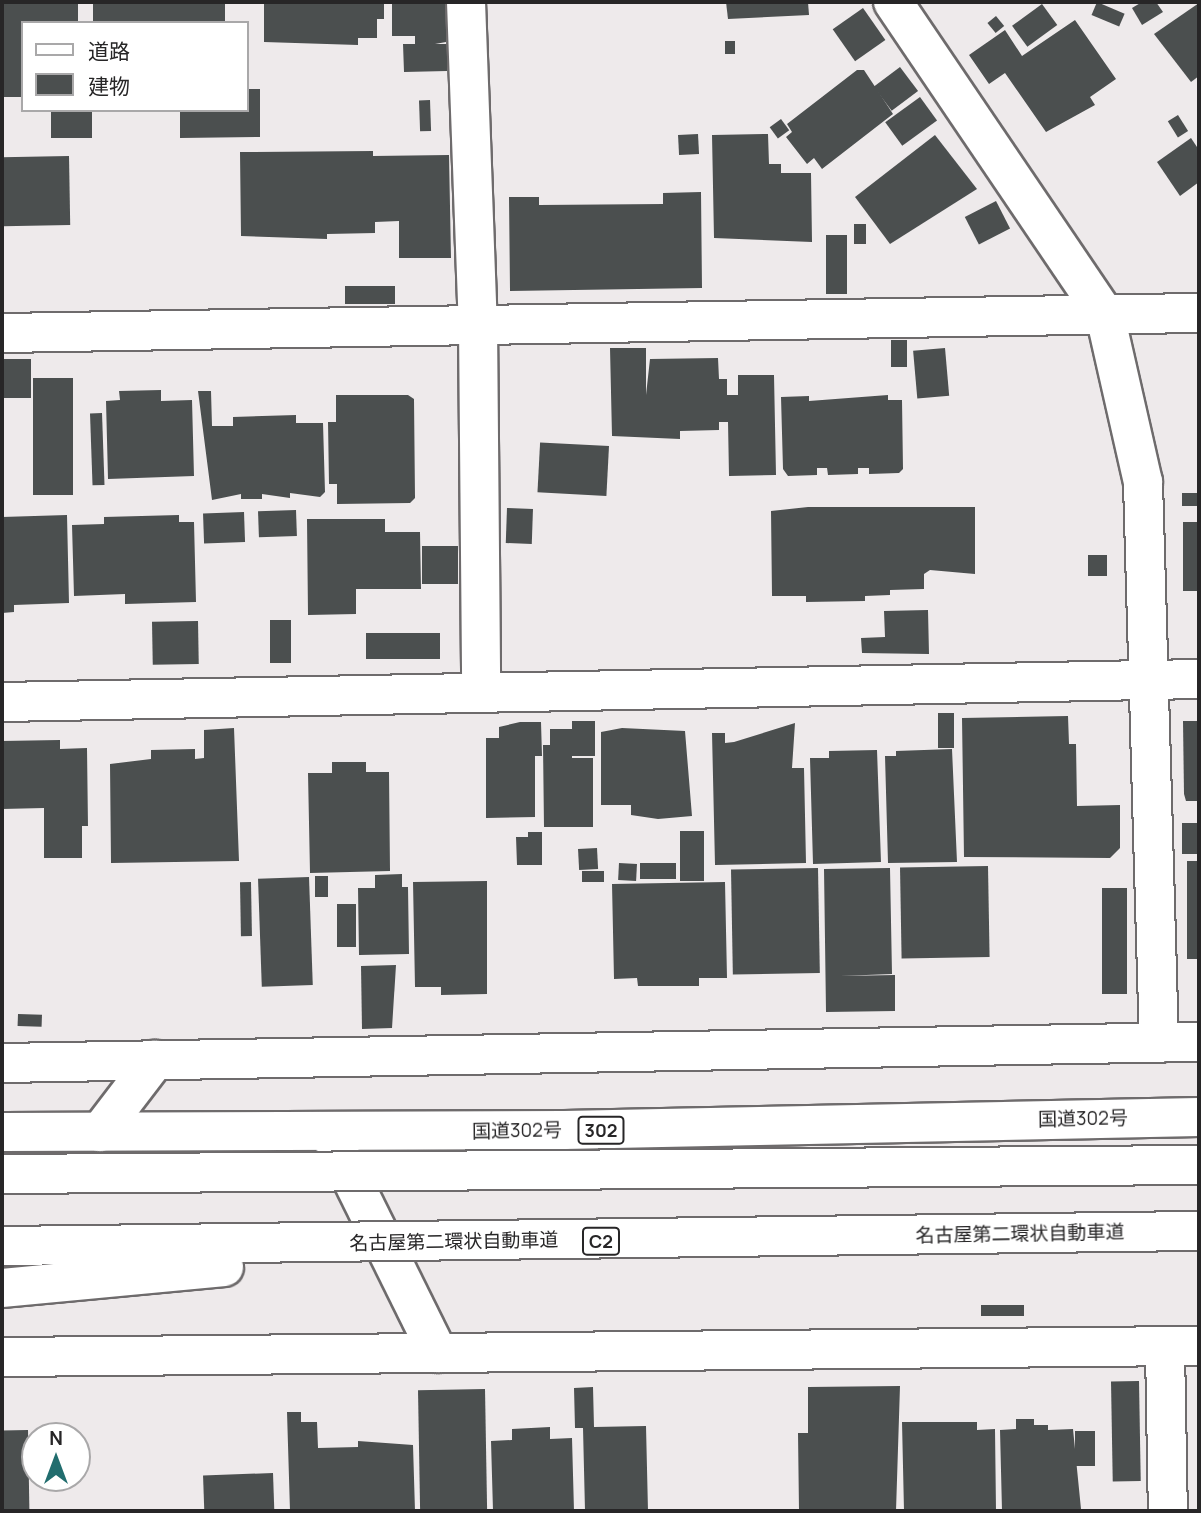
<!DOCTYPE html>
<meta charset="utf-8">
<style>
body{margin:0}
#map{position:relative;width:1201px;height:1513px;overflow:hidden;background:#eeeaeb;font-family:Manrope,"Noto Sans JP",sans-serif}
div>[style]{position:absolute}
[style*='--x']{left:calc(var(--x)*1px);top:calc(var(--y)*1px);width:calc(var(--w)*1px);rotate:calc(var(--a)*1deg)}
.building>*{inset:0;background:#4b4f4f;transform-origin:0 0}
.roads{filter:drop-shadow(2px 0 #6e6b6c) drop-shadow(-2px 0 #6e6b6c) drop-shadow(0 2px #6e6b6c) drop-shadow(0 -2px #6e6b6c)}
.street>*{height:38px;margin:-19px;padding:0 19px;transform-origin:19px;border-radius:19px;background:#fff}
.highway>*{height:38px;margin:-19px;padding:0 19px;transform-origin:19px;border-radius:19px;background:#fff}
.bridges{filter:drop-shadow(2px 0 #6e6b6c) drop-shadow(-2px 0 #6e6b6c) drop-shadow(0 2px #6e6b6c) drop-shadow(0 -2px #6e6b6c)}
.highway-bridge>*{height:38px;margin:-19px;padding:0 19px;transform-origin:19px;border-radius:19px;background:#fff}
span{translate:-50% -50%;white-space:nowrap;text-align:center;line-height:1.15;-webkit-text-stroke:7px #fff;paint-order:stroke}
.shield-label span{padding:2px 5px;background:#fff;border:2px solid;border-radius:5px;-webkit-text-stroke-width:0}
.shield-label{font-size:18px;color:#272627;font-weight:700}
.street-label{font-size:19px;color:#272627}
.frame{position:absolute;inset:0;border:4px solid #272627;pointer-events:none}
.legend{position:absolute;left:21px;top:21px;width:228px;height:91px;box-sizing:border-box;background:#fff;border:2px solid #a9a8a9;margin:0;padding:9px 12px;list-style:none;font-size:21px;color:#272627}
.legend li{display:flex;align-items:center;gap:14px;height:35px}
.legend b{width:35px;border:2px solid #a9a8a9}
.north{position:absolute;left:21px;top:1422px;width:70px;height:70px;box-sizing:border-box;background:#fff;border:2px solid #a9a8a9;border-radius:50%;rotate:0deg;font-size:19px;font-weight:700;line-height:28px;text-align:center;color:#272627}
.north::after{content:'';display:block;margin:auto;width:24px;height:32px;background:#216d6e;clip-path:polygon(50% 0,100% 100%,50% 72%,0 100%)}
</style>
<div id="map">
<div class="building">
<div style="clip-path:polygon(2px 2px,78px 2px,78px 23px,23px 23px,21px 97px,2px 97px)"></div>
<div style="left:93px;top:2px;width:132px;height:21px"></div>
<div style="clip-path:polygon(264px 2px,384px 2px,384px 19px,377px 19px,377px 38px,358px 38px,358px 45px,264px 42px)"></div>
<div style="clip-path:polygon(392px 2px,446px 2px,446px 42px,435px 44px,447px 44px,447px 71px,404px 72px,403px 44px,415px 44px,415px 36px,392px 36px)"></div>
<div style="clip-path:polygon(726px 2px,808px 2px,809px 15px,728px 19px)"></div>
<div style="left:1097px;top:2px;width:30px;height:14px;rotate:23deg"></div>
<div style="clip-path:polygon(1142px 2px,1156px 2px,1163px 12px,1142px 25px,1132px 8px)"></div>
<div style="clip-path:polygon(1199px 3px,1199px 76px,1191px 82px,1154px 34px)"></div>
<div style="left:1042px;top:4px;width:26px;height:37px;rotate:54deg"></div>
<div style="left:863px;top:8px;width:39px;height:37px;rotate:55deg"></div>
<div style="left:996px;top:16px;width:13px;height:11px;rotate:51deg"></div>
<div style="clip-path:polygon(1075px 20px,1116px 79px,1090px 97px,1095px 105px,1046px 132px,1005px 73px,989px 84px,969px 55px,1005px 30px,1022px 56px)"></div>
<div style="left:725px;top:41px;width:10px;height:13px"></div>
<div style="left:900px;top:67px;width:30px;height:33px;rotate:53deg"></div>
<div style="clip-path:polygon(857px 70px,864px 70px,893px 114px,822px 169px,814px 158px,807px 164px,786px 137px,792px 132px,787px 124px)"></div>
<div style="clip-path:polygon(247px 89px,260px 89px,260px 137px,180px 138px,180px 110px,247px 110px)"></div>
<div style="left:920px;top:97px;width:29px;height:43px;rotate:54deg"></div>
<div style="left:430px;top:100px;width:31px;height:11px;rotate:88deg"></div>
<div style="left:51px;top:110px;width:41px;height:28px"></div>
<div style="left:1178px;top:115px;width:19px;height:12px;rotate:58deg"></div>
<div style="left:781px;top:119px;width:14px;height:14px;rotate:54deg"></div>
<div style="left:698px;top:134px;width:20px;height:20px;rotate:87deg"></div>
<div style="clip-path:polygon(768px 134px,769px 164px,781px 164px,781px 173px,811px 173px,812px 242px,714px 238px,712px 135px)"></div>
<div style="clip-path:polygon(935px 135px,977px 189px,890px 244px,855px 197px)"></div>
<div style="clip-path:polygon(1191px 138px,1199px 150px,1199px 182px,1180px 196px,1157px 162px)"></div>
<div style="clip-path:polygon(373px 151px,373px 156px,449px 155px,451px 258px,399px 258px,399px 221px,375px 222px,375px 233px,327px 234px,327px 239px,241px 236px,240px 152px)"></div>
<div style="left:69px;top:156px;width:69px;height:67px;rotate:89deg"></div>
<div style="clip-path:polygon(701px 192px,702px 288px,510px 291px,509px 197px,539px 197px,539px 205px,663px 204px,663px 193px)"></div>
<div style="left:996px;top:201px;width:31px;height:35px;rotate:63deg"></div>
<div style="left:854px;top:224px;width:12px;height:20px"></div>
<div style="left:826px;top:235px;width:21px;height:59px"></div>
<div style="left:395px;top:286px;width:18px;height:50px;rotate:90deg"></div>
<div style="left:891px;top:340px;width:16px;height:27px"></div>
<div style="clip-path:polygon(610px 348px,646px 348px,646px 395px,650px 359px,718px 358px,719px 379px,727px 379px,727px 395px,738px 395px,738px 375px,774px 375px,776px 475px,729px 476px,728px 422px,719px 422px,719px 430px,680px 431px,680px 439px,612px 436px)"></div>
<div style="left:945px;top:348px;width:48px;height:32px;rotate:85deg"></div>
<div style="left:31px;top:359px;width:39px;height:29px;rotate:90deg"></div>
<div style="left:33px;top:378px;width:40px;height:117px"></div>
<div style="clip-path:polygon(161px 390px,161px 401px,192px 400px,194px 476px,108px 479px,106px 401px,120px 400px,119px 391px)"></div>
<div style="clip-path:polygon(198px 391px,211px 391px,212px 426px,233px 426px,233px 417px,296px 415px,296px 423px,323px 423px,325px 492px,320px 497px,290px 493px,290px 498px,262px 494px,262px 499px,241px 499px,241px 494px,212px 500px)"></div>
<div style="clip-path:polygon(336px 395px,408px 395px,414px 399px,415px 498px,410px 503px,337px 504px,337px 484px,329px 484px,328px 422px,336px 422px)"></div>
<div style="clip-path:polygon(888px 395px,888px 400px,902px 400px,903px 469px,899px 473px,869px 474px,869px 468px,858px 468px,858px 474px,828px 475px,827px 468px,817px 468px,817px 475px,788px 476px,783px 469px,781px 397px,809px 396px,809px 401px)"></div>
<div style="left:102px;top:413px;width:72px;height:12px;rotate:88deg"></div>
<div style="left:609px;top:446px;width:50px;height:69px;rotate:93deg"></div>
<div style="left:1182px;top:493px;width:17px;height:13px"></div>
<div style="clip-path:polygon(808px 507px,975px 507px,975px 574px,930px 570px,924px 574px,924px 589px,890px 590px,890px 595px,865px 596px,865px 601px,806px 602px,806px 596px,772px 596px,771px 511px)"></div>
<div style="left:507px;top:508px;width:26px;height:35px;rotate:2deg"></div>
<div style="left:296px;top:510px;width:26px;height:38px;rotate:88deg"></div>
<div style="left:244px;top:512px;width:30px;height:41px;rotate:88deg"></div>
<div style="clip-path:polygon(67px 515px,69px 603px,14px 605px,14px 612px,2px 613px,2px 517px)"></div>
<div style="clip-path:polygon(179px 515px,179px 522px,194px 522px,196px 602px,125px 604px,125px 594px,74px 596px,72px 525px,104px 524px,104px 517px)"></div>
<div style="clip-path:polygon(307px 519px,385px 519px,385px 532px,420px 532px,421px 589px,356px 589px,356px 614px,308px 615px)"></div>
<div style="left:1183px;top:522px;width:16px;height:69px"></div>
<div style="left:422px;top:546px;width:36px;height:38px"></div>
<div style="left:1107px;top:555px;width:21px;height:19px;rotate:90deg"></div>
<div style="clip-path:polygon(928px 610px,929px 654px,862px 653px,861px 638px,885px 637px,884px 611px)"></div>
<div style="left:270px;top:620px;width:21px;height:43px"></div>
<div style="left:198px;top:621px;width:43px;height:46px;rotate:89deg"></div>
<div style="left:440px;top:633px;width:26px;height:74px;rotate:90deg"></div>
<div style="left:938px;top:713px;width:16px;height:35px"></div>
<div style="clip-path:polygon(1068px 716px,1069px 744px,1076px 744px,1077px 806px,1120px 805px,1120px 848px,1110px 858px,964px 857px,962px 718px)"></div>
<div style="left:572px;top:721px;width:23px;height:35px"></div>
<div style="clip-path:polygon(1183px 721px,1199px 721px,1199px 801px,1186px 801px,1184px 794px)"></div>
<div style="clip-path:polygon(520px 722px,541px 722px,542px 756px,535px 756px,535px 817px,486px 818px,486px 738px,499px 738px,499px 727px)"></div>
<div style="clip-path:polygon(795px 723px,792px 768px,804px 768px,806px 863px,715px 865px,712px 733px,725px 733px,725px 743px,734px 742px)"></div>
<div style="clip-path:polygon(234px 728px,239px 861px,111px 863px,110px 764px,151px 759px,151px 750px,195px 749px,195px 759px,204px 758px,204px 730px)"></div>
<div style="clip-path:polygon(622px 728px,685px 731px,692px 816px,658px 819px,631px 815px,631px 805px,601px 805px,601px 732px)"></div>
<div style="clip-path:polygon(550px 729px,572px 729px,572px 758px,593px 758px,593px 827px,544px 827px,543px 745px,550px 745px)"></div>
<div style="clip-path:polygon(60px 740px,60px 749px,87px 748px,88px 826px,82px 826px,82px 858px,44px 858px,44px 808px,2px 809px,2px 741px)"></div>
<div style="clip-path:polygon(952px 749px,957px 862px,888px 863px,885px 756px,896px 756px,896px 751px)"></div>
<div style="clip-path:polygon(877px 750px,881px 862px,813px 864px,810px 758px,829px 758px,829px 751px)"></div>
<div style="clip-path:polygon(332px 762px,366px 762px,366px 772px,389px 772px,390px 871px,310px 873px,308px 773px,332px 773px)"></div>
<div style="left:1182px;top:823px;width:17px;height:31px"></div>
<div style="left:680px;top:831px;width:24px;height:50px"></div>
<div style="clip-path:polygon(528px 832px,542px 832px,542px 865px,517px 865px,516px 837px,528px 837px)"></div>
<div style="left:597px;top:848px;width:21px;height:19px;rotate:87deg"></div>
<div style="left:1187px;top:861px;width:12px;height:98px"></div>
<div style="left:619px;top:863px;width:18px;height:17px;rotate:3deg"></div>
<div style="left:640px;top:863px;width:36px;height:16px"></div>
<div style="left:988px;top:866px;width:91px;height:88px;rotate:89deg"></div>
<div style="left:818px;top:868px;width:105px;height:87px;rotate:89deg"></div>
<div style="clip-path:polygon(890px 868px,892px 974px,840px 976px,895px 975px,895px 1011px,826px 1012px,824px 869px)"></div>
<div style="left:604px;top:871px;width:11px;height:22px;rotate:90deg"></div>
<div style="clip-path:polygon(402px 874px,402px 887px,408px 887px,409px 954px,359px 955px,358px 888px,375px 888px,375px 875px)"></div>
<div style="left:315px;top:876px;width:13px;height:21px"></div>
<div style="left:309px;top:877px;width:108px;height:51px;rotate:88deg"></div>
<div style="clip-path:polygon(487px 881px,487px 994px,441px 995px,441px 987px,415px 987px,413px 882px)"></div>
<div style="left:251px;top:882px;width:54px;height:11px;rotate:89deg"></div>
<div style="clip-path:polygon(725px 882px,727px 978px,699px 978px,699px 986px,638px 986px,637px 978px,614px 979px,612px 884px)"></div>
<div style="left:1102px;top:888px;width:25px;height:106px"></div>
<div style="left:337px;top:904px;width:19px;height:43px"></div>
<div style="clip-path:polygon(396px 965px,392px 1028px,362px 1029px,361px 966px)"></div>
<div style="left:18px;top:1014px;width:24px;height:12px;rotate:2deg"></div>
<div style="left:1024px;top:1305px;width:11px;height:43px;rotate:90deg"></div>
<div style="left:1139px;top:1381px;width:100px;height:28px;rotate:89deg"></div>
<div style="clip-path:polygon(900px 1386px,896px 1511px,799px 1511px,798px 1433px,808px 1433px,808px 1387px)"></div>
<div style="clip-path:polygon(593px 1387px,594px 1427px,646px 1426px,648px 1511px,585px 1511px,583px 1428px,575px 1428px,574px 1388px)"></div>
<div style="left:485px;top:1389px;width:122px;height:67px;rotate:89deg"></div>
<div style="clip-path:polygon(287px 1412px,301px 1412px,301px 1422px,317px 1422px,318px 1448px,358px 1447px,358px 1441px,413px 1445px,415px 1511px,290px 1511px)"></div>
<div style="clip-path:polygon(1016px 1419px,1034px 1419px,1034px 1425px,1048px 1425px,1048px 1430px,1073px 1429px,1081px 1509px,1002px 1511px,1000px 1430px,1016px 1429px)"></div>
<div style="clip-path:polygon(902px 1422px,977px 1422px,977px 1430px,995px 1429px,996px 1511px,904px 1511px)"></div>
<div style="clip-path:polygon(550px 1427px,550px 1439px,572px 1438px,574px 1511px,493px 1511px,491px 1441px,512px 1440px,512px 1429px)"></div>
<div style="left:28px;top:1430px;width:81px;height:26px;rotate:89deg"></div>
<div style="left:1095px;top:1431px;width:35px;height:20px;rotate:90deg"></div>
<div style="left:273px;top:1473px;width:38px;height:70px;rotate:88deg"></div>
</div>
<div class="roads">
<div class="street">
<div style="--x:466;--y:2;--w:322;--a:87.9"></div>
<div style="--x:478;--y:324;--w:366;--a:89.5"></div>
<div style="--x:893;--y:2;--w:378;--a:55.9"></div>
<div style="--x:1105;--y:315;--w:171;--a:77.2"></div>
<div style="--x:1143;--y:482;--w:561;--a:88.37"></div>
<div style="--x:2;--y:333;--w:1197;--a:-0.96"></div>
<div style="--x:2;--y:702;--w:1197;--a:-1.1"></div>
<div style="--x:2;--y:1063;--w:1197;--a:-1.01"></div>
<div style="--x:100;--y:1132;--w:91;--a:-52.6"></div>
<div style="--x:335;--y:1145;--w:232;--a:63.7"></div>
<div style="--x:1165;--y:1347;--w:164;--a:89"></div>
<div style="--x:2;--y:1357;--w:1197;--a:-0.53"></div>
</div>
<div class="highway">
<div style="--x:2;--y:1132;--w:562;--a:-0.2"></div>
<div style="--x:564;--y:1130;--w:635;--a:-1.17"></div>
</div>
</div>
<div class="bridges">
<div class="highway-bridge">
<div style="--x:2;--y:1174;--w:1197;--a:-0.43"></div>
<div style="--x:2;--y:1246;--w:1197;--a:-0.72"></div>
<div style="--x:2;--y:1288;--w:223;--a:-5.4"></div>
</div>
</div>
<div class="shield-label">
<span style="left:601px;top:1130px">302</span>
<span style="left:601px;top:1241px">C2</span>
</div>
<div class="street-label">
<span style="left:1083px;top:1119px;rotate:-1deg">国道302号</span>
<span style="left:517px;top:1131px;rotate:-1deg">国道302号</span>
<span style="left:1020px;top:1234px;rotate:-1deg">名古屋第二環状自動車道</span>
<span style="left:454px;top:1242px;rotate:-1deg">名古屋第二環状自動車道</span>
</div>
<div class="frame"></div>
<ul class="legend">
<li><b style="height:9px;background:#fff"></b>道路</li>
<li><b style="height:19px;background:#4b4f4f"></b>建物</li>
</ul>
<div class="north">N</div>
</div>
